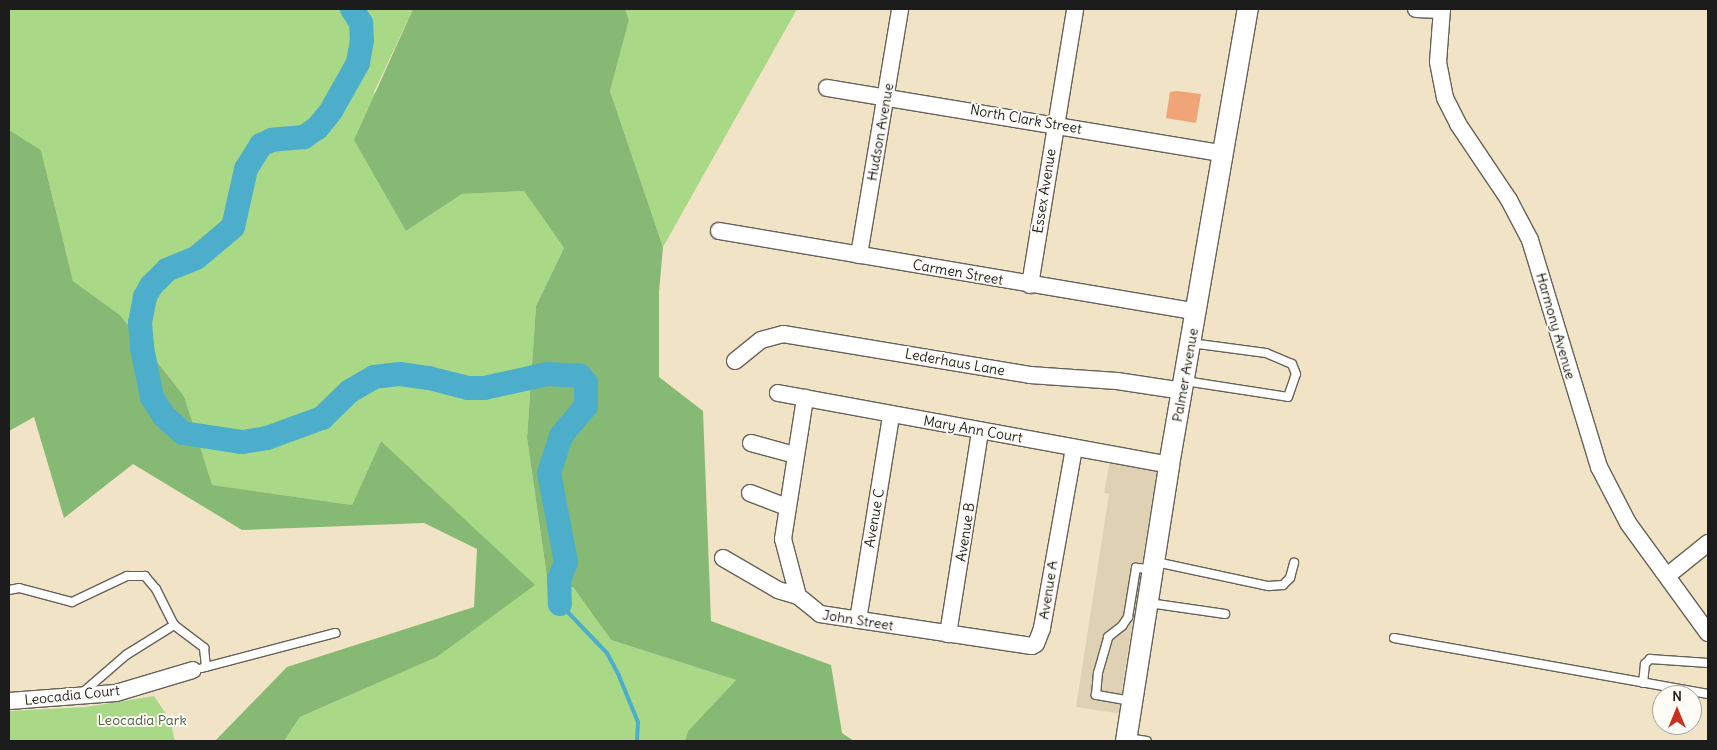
<!DOCTYPE html>
<style>
body{margin:0}
#map{position:relative;width:1717px;height:750px;overflow:hidden;background:#f1e3c6;font-family:Delius,sans-serif}
div>[style]{position:absolute}
[style*='--x']{left:calc(var(--x)*1px);top:calc(var(--y)*1px);width:calc(var(--w)*1px);rotate:calc(var(--a)*1deg)}
.built>*{inset:0;background:#dfd2b4}
.green>*{inset:0;background:#a9d986}
.forest>*{inset:0;background:#86b973}
.stream>*{height:4px;margin:-2px;padding:0 2px;transform-origin:2px;border-radius:2px;background:#4caecb}
.river>*{height:24px;margin:-12px;padding:0 12px;transform-origin:12px;border-radius:12px;background:#4caecb}
.building>*{inset:0;background:#f2a479}
.roads{filter:drop-shadow(1px 0 #676258) drop-shadow(-1px 0 #676258) drop-shadow(0 1px #676258) drop-shadow(0 -1px #676258)}
.service>*{height:8px;margin:-4px;padding:0 4px;transform-origin:4px;border-radius:4px;background:#fff}
.minor>*{height:16px;margin:-8px;padding:0 8px;transform-origin:8px;border-radius:8px;background:#fff}
.tertiary>*{height:20px;margin:-10px;padding:0 10px;transform-origin:10px;border-radius:10px;background:#fff}
span{translate:-50% -50%;white-space:nowrap;text-align:center;line-height:1.15;-webkit-text-stroke:4px #fdfcf7;paint-order:stroke}
.street-label{font-size:14px;color:#1c1c1c}
.park-label{font-size:14px;color:#4d5e41}
.frame{position:absolute;inset:0;border:10px solid #1c1c1c;pointer-events:none}
.north{position:absolute;left:1652px;top:685px;width:50px;height:50px;box-sizing:border-box;background:#fdfcf7;border:1px solid #a3a29f;border-radius:50%;rotate:0deg;font-size:14px;font-weight:700;line-height:20px;text-align:center;color:#1c1c1c}
.north::after{content:'';display:block;margin:auto;width:18px;height:22px;background:#c8321e;clip-path:polygon(50% 0,100% 100%,50% 72%,0 100%)}
</style>
<div id="map">
<div class="built">
<div style="clip-path:polygon(1110px 460px,1157px 469px,1122px 689px,1122px 714px,1076px 707px,1109px 494px,1104px 493px)"></div>
</div>
<div class="green">
<div style="clip-path:polygon(9px 9px,413px 9px,374px 92px,406px 231px,462px 194px,524px 191px,564px 248px,536px 306px,527px 438px,549px 591px,573px 587px,611px 640px,736px 680px,688px 731px,685px 741px,284px 741px,300px 717px,437px 657px,534px 585px,381px 441px,352px 505px,211px 485px,184px 396px,120px 315px,73px 281px,41px 150px,9px 130px)"></div>
<div style="clip-path:polygon(625px 9px,797px 9px,663px 247px,610px 91px,629px 20px)"></div>
<div style="clip-path:polygon(154px 696px,170px 720px,175px 741px,9px 741px,9px 711px,86px 707px)"></div>
</div>
<div class="forest">
<div style="clip-path:polygon(413px 9px,625px 9px,629px 20px,610px 91px,663px 247px,659px 292px,659px 377px,703px 411px,711px 621px,831px 665px,842px 733px,854px 741px,685px 741px,688px 731px,736px 680px,611px 640px,573px 587px,549px 591px,527px 438px,536px 306px,564px 248px,524px 191px,462px 194px,406px 231px,354px 140px)"></div>
<div style="clip-path:polygon(9px 130px,41px 150px,73px 281px,120px 315px,184px 396px,212px 485px,352px 505px,381px 441px,535px 585px,437px 657px,300px 717px,284px 741px,215px 741px,287px 667px,474px 607px,477px 549px,424px 523px,242px 530px,133px 464px,64px 518px,34px 417px,9px 431px)"></div>
</div>
<div class="stream">
<div style="--x:560;--y:604;--w:68;--a:46.2"></div>
<div style="--x:607;--y:653;--w:26;--a:62"></div>
<div style="--x:619;--y:676;--w:50;--a:67.6"></div>
<div style="--x:638;--y:722;--w:19;--a:93"></div>
</div>
<div class="river">
<div style="--x:352;--y:9;--w:17;--a:57"></div>
<div style="--x:361;--y:23;--w:17;--a:87"></div>
<div style="--x:362;--y:40;--w:23;--a:100"></div>
<div style="--x:358;--y:63;--w:55;--a:119.4"></div>
<div style="--x:331;--y:111;--w:22;--a:129"></div>
<div style="--x:317;--y:128;--w:16;--a:145"></div>
<div style="--x:304;--y:137;--w:32;--a:175"></div>
<div style="--x:272;--y:140;--w:12;--a:156"></div>
<div style="--x:261;--y:145;--w:28;--a:122"></div>
<div style="--x:246;--y:169;--w:59;--a:102.6"></div>
<div style="--x:233;--y:227;--w:48;--a:140"></div>
<div style="--x:196;--y:258;--w:31;--a:158"></div>
<div style="--x:167;--y:270;--w:23;--a:135"></div>
<div style="--x:151;--y:286;--w:13;--a:119"></div>
<div style="--x:145;--y:297;--w:26;--a:101"></div>
<div style="--x:140;--y:323;--w:25;--a:85"></div>
<div style="--x:142;--y:348;--w:50;--a:78.5"></div>
<div style="--x:152;--y:397;--w:22;--a:58"></div>
<div style="--x:164;--y:416;--w:25;--a:42"></div>
<div style="--x:183;--y:433;--w:60;--a:8.7"></div>
<div style="--x:242;--y:442;--w:25;--a:-9"></div>
<div style="--x:267;--y:438;--w:59;--a:-20"></div>
<div style="--x:322;--y:418;--w:39;--a:-44"></div>
<div style="--x:350;--y:391;--w:28;--a:-30"></div>
<div style="--x:374;--y:377;--w:26;--a:-7"></div>
<div style="--x:400;--y:374;--w:29;--a:8"></div>
<div style="--x:429;--y:378;--w:40;--a:14.4"></div>
<div style="--x:468;--y:388;--w:16;--a:0"></div>
<div style="--x:484;--y:388;--w:65;--a:-12.5"></div>
<div style="--x:547;--y:374;--w:33;--a:3"></div>
<div style="--x:580;--y:376;--w:9;--a:49"></div>
<div style="--x:586;--y:383;--w:23;--a:90"></div>
<div style="--x:586;--y:406;--w:39;--a:130"></div>
<div style="--x:561;--y:436;--w:39;--a:108"></div>
<div style="--x:549;--y:473;--w:91;--a:79.2"></div>
<div style="--x:566;--y:562;--w:18;--a:112"></div>
<div style="--x:559;--y:579;--w:25;--a:88"></div>
</div>
<div class="building">
<div style="clip-path:polygon(1177px 91px,1201px 94px,1196px 123px,1166px 118px,1170px 92px)"></div>
</div>
<div class="roads">
<div class="service">
<div style="--x:1185;--y:381;--w:104;--a:8.8"></div>
<div style="--x:1288;--y:397;--w:24;--a:-71"></div>
<div style="--x:1296;--y:374;--w:11;--a:-112"></div>
<div style="--x:1292;--y:364;--w:28;--a:-157"></div>
<div style="--x:1266;--y:353;--w:76;--a:-172.4"></div>
<div style="--x:1156;--y:562;--w:115;--a:12.1"></div>
<div style="--x:1268;--y:586;--w:15;--a:-4"></div>
<div style="--x:1283;--y:585;--w:10;--a:-45"></div>
<div style="--x:1290;--y:578;--w:16;--a:-75"></div>
<div style="--x:9;--y:590;--w:10;--a:-11"></div>
<div style="--x:19;--y:588;--w:55;--a:14.8"></div>
<div style="--x:72;--y:602;--w:61;--a:-25.3"></div>
<div style="--x:127;--y:576;--w:18;--a:0"></div>
<div style="--x:145;--y:576;--w:17;--a:50"></div>
<div style="--x:156;--y:589;--w:40;--a:63.4"></div>
<div style="--x:1149;--y:603;--w:77;--a:8.2"></div>
<div style="--x:1394;--y:638;--w:319;--a:10.1"></div>
<div style="--x:202;--y:668;--w:138;--a:-14.7"></div>
<div style="--x:1643;--y:683;--w:19;--a:-84"></div>
<div style="--x:1645;--y:664;--w:7;--a:-45"></div>
<div style="--x:1650;--y:659;--w:58;--a:3.9"></div>
<div style="--x:81;--y:694;--w:60;--a:-40.9"></div>
<div style="--x:126;--y:655;--w:57;--a:-32"></div>
<div style="--x:174;--y:625;--w:38;--a:37"></div>
<div style="--x:204;--y:648;--w:19;--a:84"></div>
<div style="--x:1131;--y:701;--w:36;--a:-170"></div>
<div style="--x:1096;--y:695;--w:22;--a:-85"></div>
<div style="--x:1098;--y:673;--w:37;--a:-74"></div>
<div style="--x:1108;--y:637;--w:18;--a:-38"></div>
<div style="--x:1122;--y:626;--w:11;--a:-56"></div>
<div style="--x:1128;--y:617;--w:50;--a:-80.7"></div>
<div style="--x:1136;--y:568;--w:17;--a:3"></div>
<div style="--x:1128;--y:738;--w:19;--a:9"></div>
</div>
<div class="minor">
<div style="--x:1416;--y:9;--w:26;--a:2"></div>
<div style="--x:1442;--y:9;--w:53;--a:94.3"></div>
<div style="--x:1438;--y:62;--w:37;--a:79"></div>
<div style="--x:1445;--y:98;--w:29;--a:63"></div>
<div style="--x:1458;--y:124;--w:92;--a:56.1"></div>
<div style="--x:1509;--y:200;--w:45;--a:62.3"></div>
<div style="--x:1530;--y:240;--w:237;--a:73.1"></div>
<div style="--x:1599;--y:467;--w:63;--a:62.6"></div>
<div style="--x:1628;--y:523;--w:136;--a:54"></div>
<div style="--x:827;--y:88;--w:402;--a:9.4"></div>
<div style="--x:719;--y:231;--w:485;--a:9.6"></div>
<div style="--x:859;--y:255;--w:249;--a:-80.5"></div>
<div style="--x:1030;--y:285;--w:280;--a:-80.7"></div>
<div style="--x:735;--y:361;--w:33;--a:-39"></div>
<div style="--x:761;--y:340;--w:23;--a:-15"></div>
<div style="--x:783;--y:334;--w:250;--a:9.4"></div>
<div style="--x:1030;--y:375;--w:87;--a:3.9"></div>
<div style="--x:1117;--y:381;--w:67;--a:8.6"></div>
<div style="--x:778;--y:393;--w:398;--a:10.4"></div>
<div style="--x:751;--y:443;--w:46;--a:15.3"></div>
<div style="--x:750;--y:493;--w:40;--a:21"></div>
<div style="--x:723;--y:558;--w:64;--a:30.2"></div>
<div style="--x:778;--y:590;--w:21;--a:17"></div>
<div style="--x:798;--y:596;--w:28;--a:39"></div>
<div style="--x:820;--y:614;--w:214;--a:8.6"></div>
<div style="--x:1032;--y:646;--w:4;--a:-27"></div>
<div style="--x:1036;--y:644;--w:17;--a:-69"></div>
<div style="--x:1042;--y:628;--w:183;--a:-79.9"></div>
<div style="--x:1667;--y:576;--w:53;--a:-38.8"></div>
<div style="--x:798;--y:596;--w:59;--a:-104.7"></div>
<div style="--x:783;--y:539;--w:143;--a:-81.1"></div>
<div style="--x:858;--y:620;--w:207;--a:-80.8"></div>
<div style="--x:948;--y:634;--w:206;--a:-81"></div>
<div style="--x:9;--y:701;--w:107;--a:-4.3"></div>
<div style="--x:116;--y:693;--w:80;--a:-16.6"></div>
</div>
<div class="tertiary">
<div style="--x:1126;--y:741;--w:279;--a:-81.1"></div>
<div style="--x:1169;--y:465;--w:463;--a:-80.2"></div>
</div>
</div>
<div class="street-label">
<span style="left:1026px;top:119px;rotate:10deg">North Clark Street</span>
<span style="left:880px;top:132px;rotate:-80deg">Hudson Avenue</span>
<span style="left:1044px;top:191px;rotate:-81deg">Essex Avenue</span>
<span style="left:958px;top:272px;rotate:10deg">Carmen Street</span>
<span style="left:1556px;top:326px;rotate:74deg">Harmony Avenue</span>
<span style="left:955px;top:362px;rotate:10deg">Lederhaus Lane</span>
<span style="left:1185px;top:375px;rotate:-80deg">Palmer Avenue</span>
<span style="left:973px;top:429px;rotate:10deg">Mary Ann Court</span>
<span style="left:874px;top:518px;rotate:-80deg">Avenue C</span>
<span style="left:965px;top:532px;rotate:-81deg">Avenue B</span>
<span style="left:1048px;top:590px;rotate:-81deg">Avenue A</span>
<span style="left:858px;top:620px;rotate:9deg">John Street</span>
<span style="left:72px;top:695px;rotate:-6deg">Leocadia Court</span>
</div>
<div class="park-label">
<span style="left:142px;top:720px">Leocadia Park</span>
</div>
<div class="frame"></div>
<div class="north">N</div>
</div>
